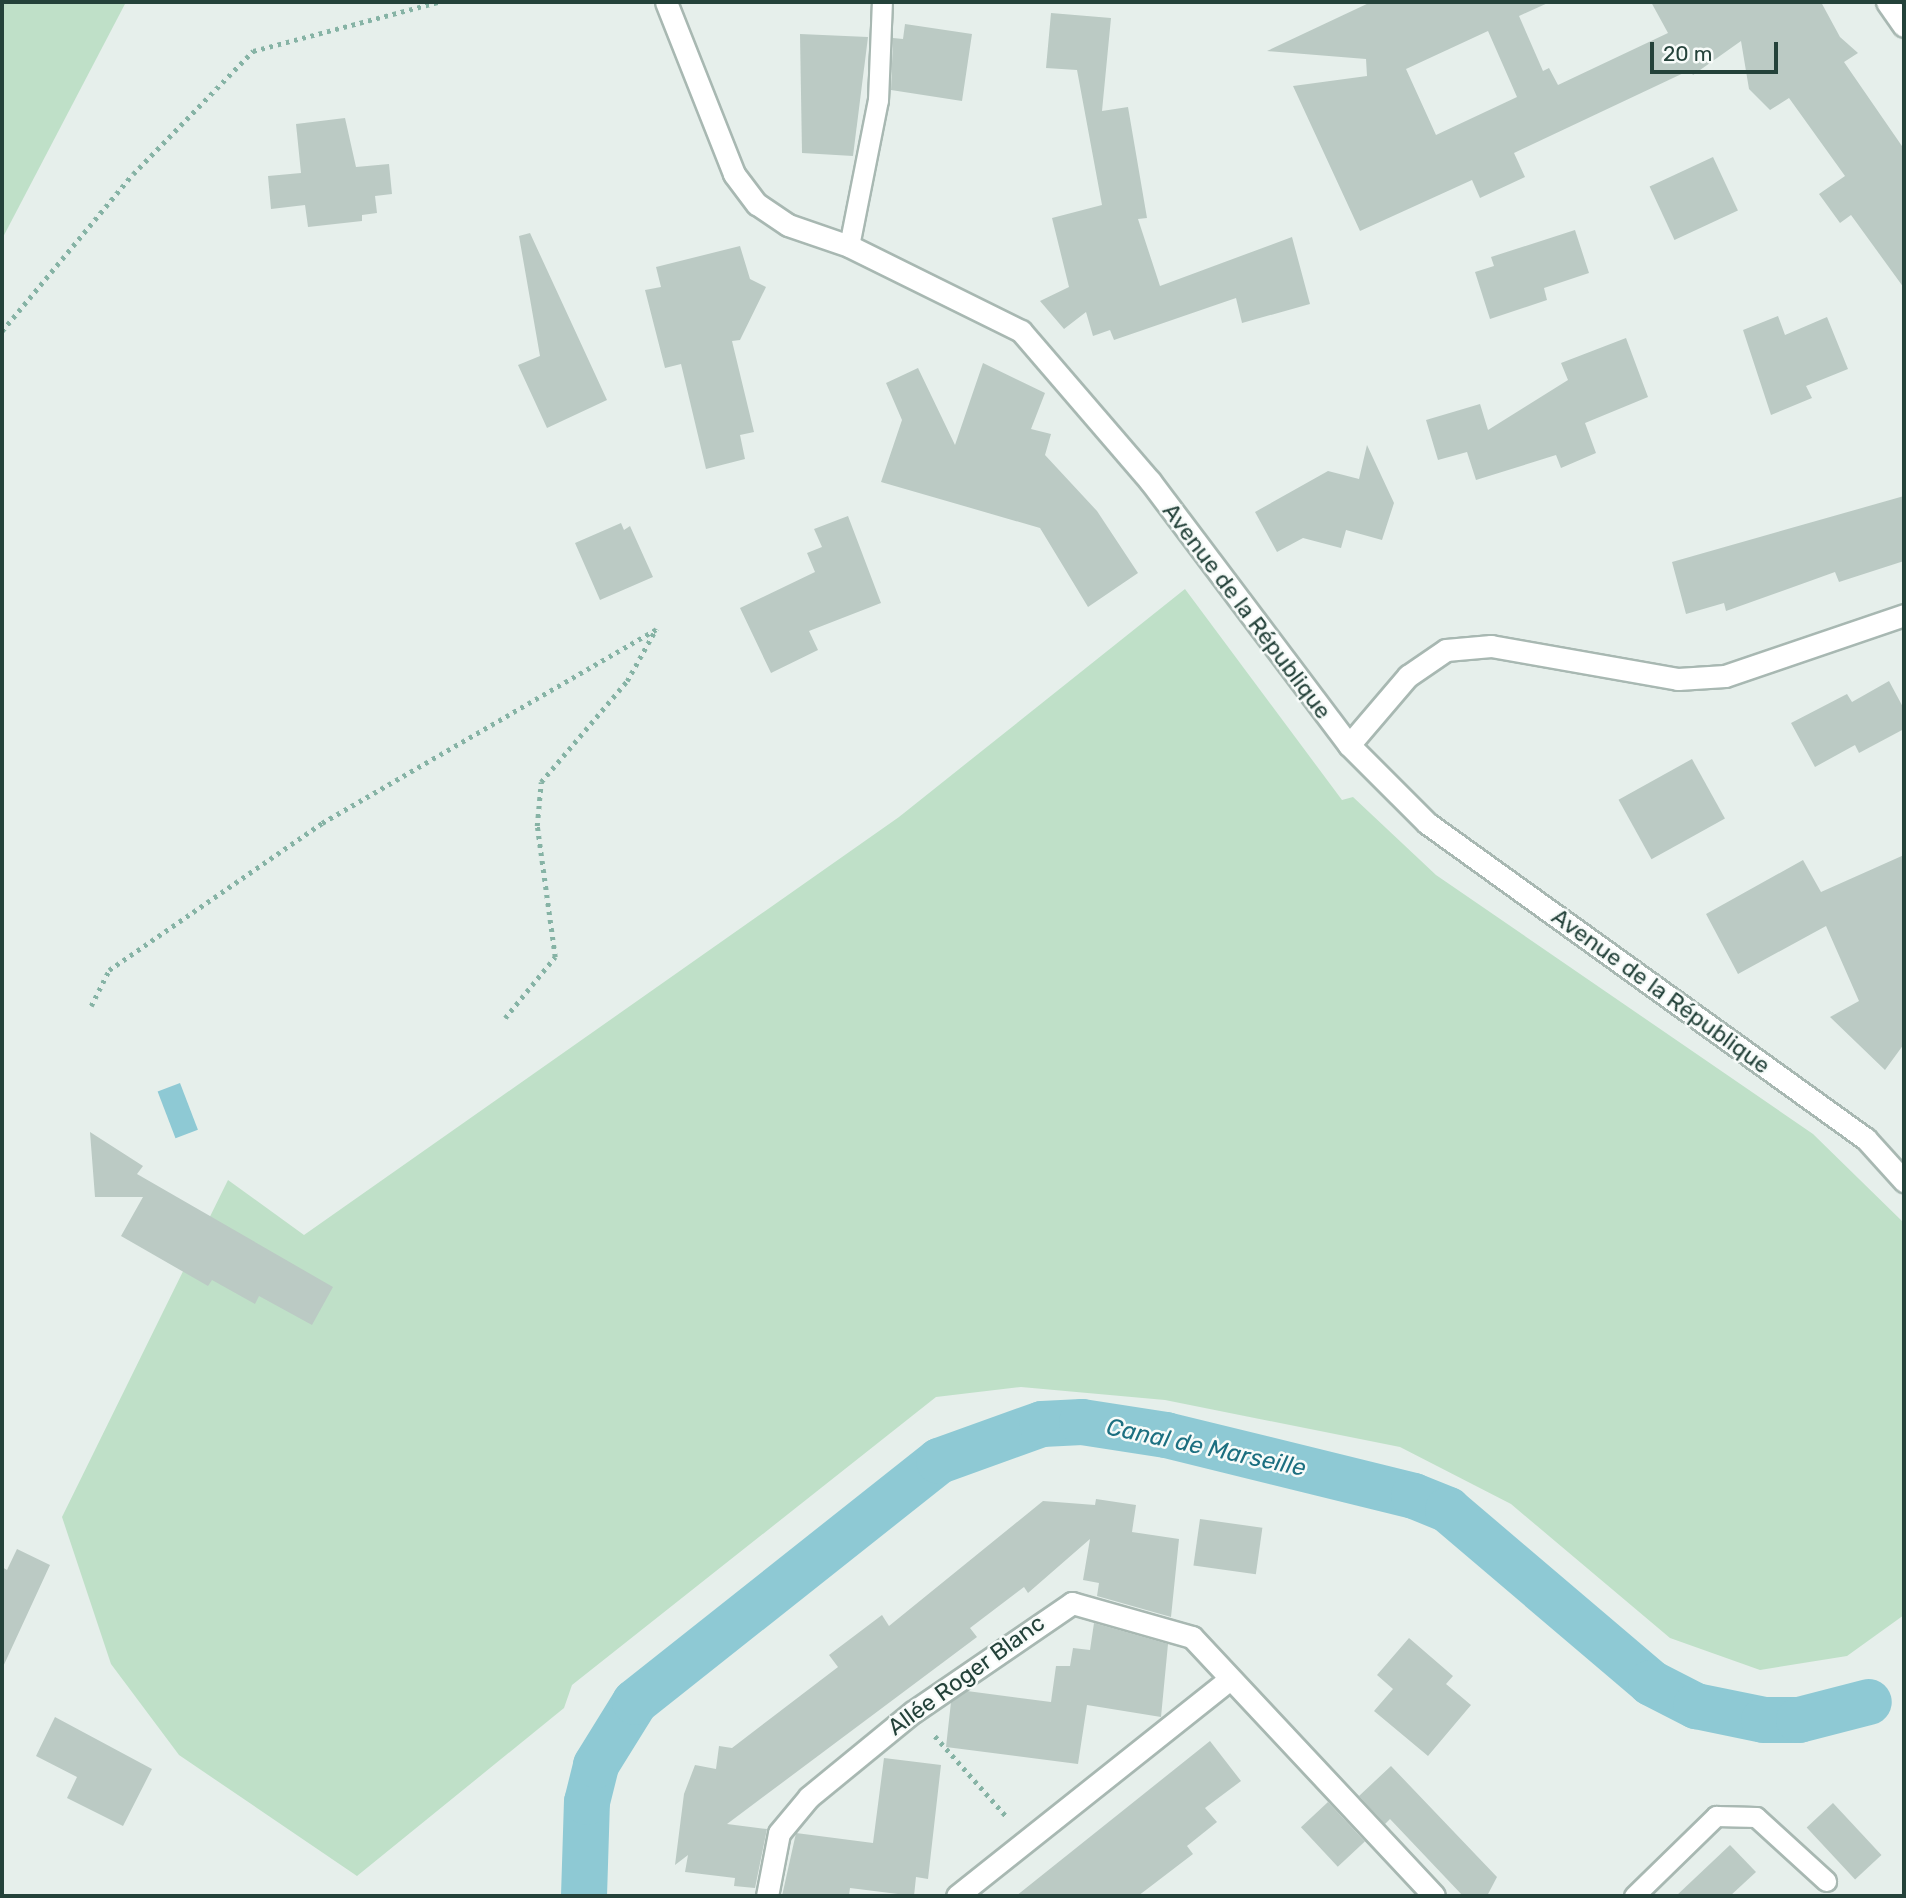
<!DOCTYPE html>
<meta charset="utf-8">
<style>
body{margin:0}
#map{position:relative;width:1906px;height:1898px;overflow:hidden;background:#e6efeb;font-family:Rubik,sans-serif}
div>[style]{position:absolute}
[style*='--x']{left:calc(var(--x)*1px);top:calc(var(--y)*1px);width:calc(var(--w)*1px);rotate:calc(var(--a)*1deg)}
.green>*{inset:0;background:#bfe0c8}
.water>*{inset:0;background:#8ec9d4;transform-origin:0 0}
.canal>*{height:46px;margin:-23px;padding:0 23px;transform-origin:23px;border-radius:23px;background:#8ec9d4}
.building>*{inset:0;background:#bbcac4;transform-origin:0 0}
.path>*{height:4.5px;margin-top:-2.25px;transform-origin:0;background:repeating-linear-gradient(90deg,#86b3a5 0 3.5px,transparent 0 8.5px)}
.roads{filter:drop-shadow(2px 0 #a8b8b2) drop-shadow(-2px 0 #a8b8b2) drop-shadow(0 2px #a8b8b2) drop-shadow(0 -2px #a8b8b2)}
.service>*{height:19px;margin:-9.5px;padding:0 9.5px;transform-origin:9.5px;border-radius:9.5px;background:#fff}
.minor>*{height:21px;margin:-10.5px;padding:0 10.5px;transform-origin:10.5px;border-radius:10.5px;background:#fff}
span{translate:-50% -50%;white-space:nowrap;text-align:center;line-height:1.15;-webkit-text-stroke:5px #f7fbf9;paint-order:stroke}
.street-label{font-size:23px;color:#24423a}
.water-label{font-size:24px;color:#1c6f80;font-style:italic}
.frame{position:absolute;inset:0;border:4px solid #24423a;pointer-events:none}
.scale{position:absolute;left:1650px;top:42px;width:128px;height:32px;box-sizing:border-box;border:4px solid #24423a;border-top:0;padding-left:9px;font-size:21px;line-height:24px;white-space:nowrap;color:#24423a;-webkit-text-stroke:5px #f7fbf9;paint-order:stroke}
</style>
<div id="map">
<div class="green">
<div style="clip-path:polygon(2px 2px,126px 2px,2px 239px)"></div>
<div style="clip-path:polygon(1185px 589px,1342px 800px,1353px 797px,1436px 875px,1813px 1134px,1904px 1223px,1904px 1615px,1847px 1656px,1760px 1670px,1670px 1638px,1511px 1504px,1400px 1447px,1165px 1400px,1021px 1387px,936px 1397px,572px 1685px,564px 1708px,357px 1876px,179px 1755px,111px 1664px,62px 1517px,228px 1180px,304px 1235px,899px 817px)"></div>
</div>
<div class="water">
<div style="left:180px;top:1083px;width:50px;height:24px;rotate:69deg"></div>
</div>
<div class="canal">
<div style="--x:584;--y:1896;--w:94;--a:-88.2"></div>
<div style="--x:587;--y:1802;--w:38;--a:-76"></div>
<div style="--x:596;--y:1765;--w:74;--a:-58.2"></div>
<div style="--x:635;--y:1702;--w:388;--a:-38.4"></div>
<div style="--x:939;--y:1461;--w:109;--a:-19.8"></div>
<div style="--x:1042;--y:1424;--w:40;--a:-2.9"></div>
<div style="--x:1082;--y:1422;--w:85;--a:8.8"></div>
<div style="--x:1166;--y:1435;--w:255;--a:13.8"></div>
<div style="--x:1414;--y:1496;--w:37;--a:22"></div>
<div style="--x:1448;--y:1510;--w:267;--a:40.4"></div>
<div style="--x:1651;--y:1683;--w:51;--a:27.1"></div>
<div style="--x:1696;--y:1706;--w:69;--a:11.6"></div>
<div style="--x:1764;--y:1720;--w:35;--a:0"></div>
<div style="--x:1799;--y:1720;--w:72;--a:-14.4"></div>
</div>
<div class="building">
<div style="clip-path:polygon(evenodd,1371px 2px,1550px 2px,1519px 16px,1543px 71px,1549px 68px,1558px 85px,1668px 33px,1651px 2px,1821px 2px,1840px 37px,1858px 53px,1844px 62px,1904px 149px,1904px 288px,1851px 215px,1840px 223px,1819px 194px,1845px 176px,1789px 98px,1770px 110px,1749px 89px,1741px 41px,1693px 75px,1690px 70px,1514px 153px,1525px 177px,1480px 198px,1472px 180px,1360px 231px,1293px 86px,1367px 76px,1366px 59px,1267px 51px,1371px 2px,1488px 31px,1517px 97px,1436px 135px,1406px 69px,1488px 31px)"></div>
<div style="clip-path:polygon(1051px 13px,1111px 18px,1102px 111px,1128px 107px,1147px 218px,1138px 219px,1160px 286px,1292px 237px,1310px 304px,1242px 323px,1236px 298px,1114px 340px,1110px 330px,1093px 336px,1086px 312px,1064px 329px,1040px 301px,1069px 287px,1052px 218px,1102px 205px,1077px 70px,1046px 68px)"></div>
<div style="clip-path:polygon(905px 24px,972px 34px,962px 101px,891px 90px,893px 38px,903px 39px)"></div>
<div style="clip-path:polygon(800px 34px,868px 37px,853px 156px,802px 153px)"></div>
<div style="clip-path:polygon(345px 118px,356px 167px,389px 164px,392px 194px,375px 196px,377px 213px,362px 215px,362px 221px,308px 227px,305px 205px,271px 209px,268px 176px,301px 173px,296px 124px)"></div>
<div style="left:1713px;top:157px;width:59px;height:70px;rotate:65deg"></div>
<div style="clip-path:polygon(1575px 230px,1589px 273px,1544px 288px,1547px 300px,1490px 319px,1475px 272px,1494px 266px,1491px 257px)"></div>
<div style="clip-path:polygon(530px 233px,607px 400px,547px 428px,518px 365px,540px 356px,519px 236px)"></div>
<div style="clip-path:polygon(740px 246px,750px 279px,766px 287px,740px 340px,732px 341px,754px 432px,740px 435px,745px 459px,706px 469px,681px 364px,665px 368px,645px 290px,661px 287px,656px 267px)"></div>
<div style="clip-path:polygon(1778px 316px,1785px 335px,1827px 317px,1848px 369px,1806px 386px,1812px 398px,1771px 415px,1743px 330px)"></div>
<div style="clip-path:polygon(1626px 338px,1648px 397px,1585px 423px,1596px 453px,1561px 468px,1556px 455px,1476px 480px,1467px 452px,1438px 460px,1426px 420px,1480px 404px,1488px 430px,1568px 380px,1561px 363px)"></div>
<div style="clip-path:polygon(983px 363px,1045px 393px,1031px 429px,1051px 434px,1045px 455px,1097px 511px,1138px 573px,1088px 607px,1040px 528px,881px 482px,902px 420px,886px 383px,918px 368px,955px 445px)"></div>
<div style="clip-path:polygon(1367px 445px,1394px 503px,1382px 540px,1346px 530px,1341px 548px,1303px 538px,1277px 552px,1255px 512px,1328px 471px,1359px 479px)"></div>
<div style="clip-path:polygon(1904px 496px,1904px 561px,1839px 582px,1835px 572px,1726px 611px,1724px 603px,1686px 614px,1672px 562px)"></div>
<div style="clip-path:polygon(848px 516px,881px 603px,809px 631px,818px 650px,771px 673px,740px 608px,815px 572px,807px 553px,822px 547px,814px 529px)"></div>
<div style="clip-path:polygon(621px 523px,624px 530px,630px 526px,653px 577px,600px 600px,575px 543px)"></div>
<div style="clip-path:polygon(1889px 681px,1904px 709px,1904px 729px,1859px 753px,1855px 745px,1815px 767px,1791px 723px,1847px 694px,1852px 702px)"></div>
<div style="left:1692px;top:759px;width:68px;height:84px;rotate:61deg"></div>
<div style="clip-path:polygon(1904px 855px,1904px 1044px,1885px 1070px,1830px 1017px,1859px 1001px,1826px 926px,1738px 974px,1706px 914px,1803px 860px,1821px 892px)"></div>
<div style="clip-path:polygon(90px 1132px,143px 1166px,137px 1174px,333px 1287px,312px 1325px,259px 1296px,255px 1304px,212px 1280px,208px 1286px,121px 1236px,143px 1197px,95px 1197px)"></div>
<div style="clip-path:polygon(1096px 1499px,1136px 1505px,1132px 1532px,1179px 1539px,1171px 1617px,1097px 1596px,1099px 1583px,1083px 1580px,1090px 1539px,1028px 1593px,1024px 1587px,970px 1628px,977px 1637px,727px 1824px,767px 1829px,755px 1888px,734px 1886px,735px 1878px,685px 1872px,688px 1855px,675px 1865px,684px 1794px,695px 1765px,716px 1769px,719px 1746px,732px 1748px,838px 1667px,829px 1655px,882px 1615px,889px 1626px,1043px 1501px,1095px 1505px)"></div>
<div style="left:1200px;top:1519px;width:63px;height:47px;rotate:8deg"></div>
<div style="clip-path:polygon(17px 1549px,50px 1565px,2px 1669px,2px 1567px,7px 1570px)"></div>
<div style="clip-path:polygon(1094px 1623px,1168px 1644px,1161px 1717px,1087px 1705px,1078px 1764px,946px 1747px,951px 1702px,967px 1691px,1051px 1702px,1056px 1666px,1070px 1666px,1073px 1648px,1090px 1650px)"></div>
<div style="clip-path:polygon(1409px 1638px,1453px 1676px,1446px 1684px,1471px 1705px,1428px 1756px,1374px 1711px,1393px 1689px,1377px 1675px)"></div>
<div style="clip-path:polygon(55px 1717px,152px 1769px,123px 1826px,67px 1798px,77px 1777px,36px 1756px)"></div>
<div style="clip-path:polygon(1210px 1741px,1241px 1781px,1205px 1808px,1217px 1822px,1187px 1846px,1193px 1854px,1138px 1896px,1016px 1896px)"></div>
<div style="clip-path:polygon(884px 1758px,941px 1765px,928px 1879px,916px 1877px,914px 1896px,850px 1888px,849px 1896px,782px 1896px,796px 1833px,873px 1843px)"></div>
<div style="clip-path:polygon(1391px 1766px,1497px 1877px,1487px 1896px,1463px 1896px,1390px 1819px,1385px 1824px,1359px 1796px)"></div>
<div style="left:1328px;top:1802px;width:54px;height:37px;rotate:47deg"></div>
<div style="left:1833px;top:1803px;width:71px;height:36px;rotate:47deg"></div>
<div style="clip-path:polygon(1730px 1845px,1756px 1872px,1730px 1896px,1676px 1896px)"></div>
</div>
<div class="path">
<div style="--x:2;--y:331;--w:204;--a:-50.2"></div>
<div style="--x:133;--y:174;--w:172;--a:-45.7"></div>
<div style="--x:253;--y:51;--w:191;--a:-14.8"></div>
<div style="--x:91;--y:1006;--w:40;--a:-63.4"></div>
<div style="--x:109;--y:970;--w:259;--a:-34.6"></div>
<div style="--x:322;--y:823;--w:387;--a:-30.1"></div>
<div style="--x:505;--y:1018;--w:79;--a:-50.7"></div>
<div style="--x:555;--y:957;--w:132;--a:-97.8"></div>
<div style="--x:537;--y:826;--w:44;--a:-84.8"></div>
<div style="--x:541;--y:782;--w:133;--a:-49.6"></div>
<div style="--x:627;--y:681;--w:60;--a:-60.9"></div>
<div style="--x:935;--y:1736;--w:107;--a:48.4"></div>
</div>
<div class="roads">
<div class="service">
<div style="--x:849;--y:246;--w:149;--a:-78.8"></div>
<div style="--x:878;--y:100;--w:98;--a:-87.7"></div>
<div style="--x:1634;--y:1896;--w:115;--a:-44.3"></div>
<div style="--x:1716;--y:1816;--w:40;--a:1.4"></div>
<div style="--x:1756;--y:1817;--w:95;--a:42.4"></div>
</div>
<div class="minor">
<div style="--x:666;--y:2;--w:185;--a:68.4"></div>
<div style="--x:734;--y:174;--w:38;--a:53"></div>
<div style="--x:757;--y:204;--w:37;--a:34"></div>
<div style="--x:788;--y:225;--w:65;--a:19"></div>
<div style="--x:849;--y:246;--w:192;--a:26.3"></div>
<div style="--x:1021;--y:331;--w:198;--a:49.3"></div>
<div style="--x:1150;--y:481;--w:331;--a:53"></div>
<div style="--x:1349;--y:745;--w:110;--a:45"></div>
<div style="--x:1427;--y:823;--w:541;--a:35.75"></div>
<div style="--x:1866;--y:1139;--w:57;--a:47.9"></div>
<div style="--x:1887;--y:2;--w:29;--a:55"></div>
<div style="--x:1349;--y:745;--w:91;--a:-49.5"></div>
<div style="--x:1408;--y:676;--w:46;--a:-34.4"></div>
<div style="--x:1446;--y:650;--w:45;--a:-5.1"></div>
<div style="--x:1491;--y:646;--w:190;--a:10"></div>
<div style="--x:1678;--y:679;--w:47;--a:-3.7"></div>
<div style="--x:1725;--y:676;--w:189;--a:-18.8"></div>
<div style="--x:767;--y:1896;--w:64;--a:-79.2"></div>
<div style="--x:779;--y:1833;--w:47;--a:-50.2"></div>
<div style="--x:809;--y:1797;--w:134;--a:-39.3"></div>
<div style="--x:913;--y:1712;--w:193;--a:-34.4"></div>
<div style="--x:1072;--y:1603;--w:125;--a:15.8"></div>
<div style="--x:1192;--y:1637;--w:354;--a:46.9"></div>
<div style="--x:957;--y:1896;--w:349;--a:-38.5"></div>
</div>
</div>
<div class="street-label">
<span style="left:1247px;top:611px;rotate:53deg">Avenue de la République</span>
<span style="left:1661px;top:991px;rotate:36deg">Avenue de la République</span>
<span style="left:966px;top:1675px;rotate:-36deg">Allée Roger Blanc</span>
</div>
<div class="water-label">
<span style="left:1206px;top:1448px;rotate:12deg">Canal de Marseille</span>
</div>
<div class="frame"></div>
<div class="scale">20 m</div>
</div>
